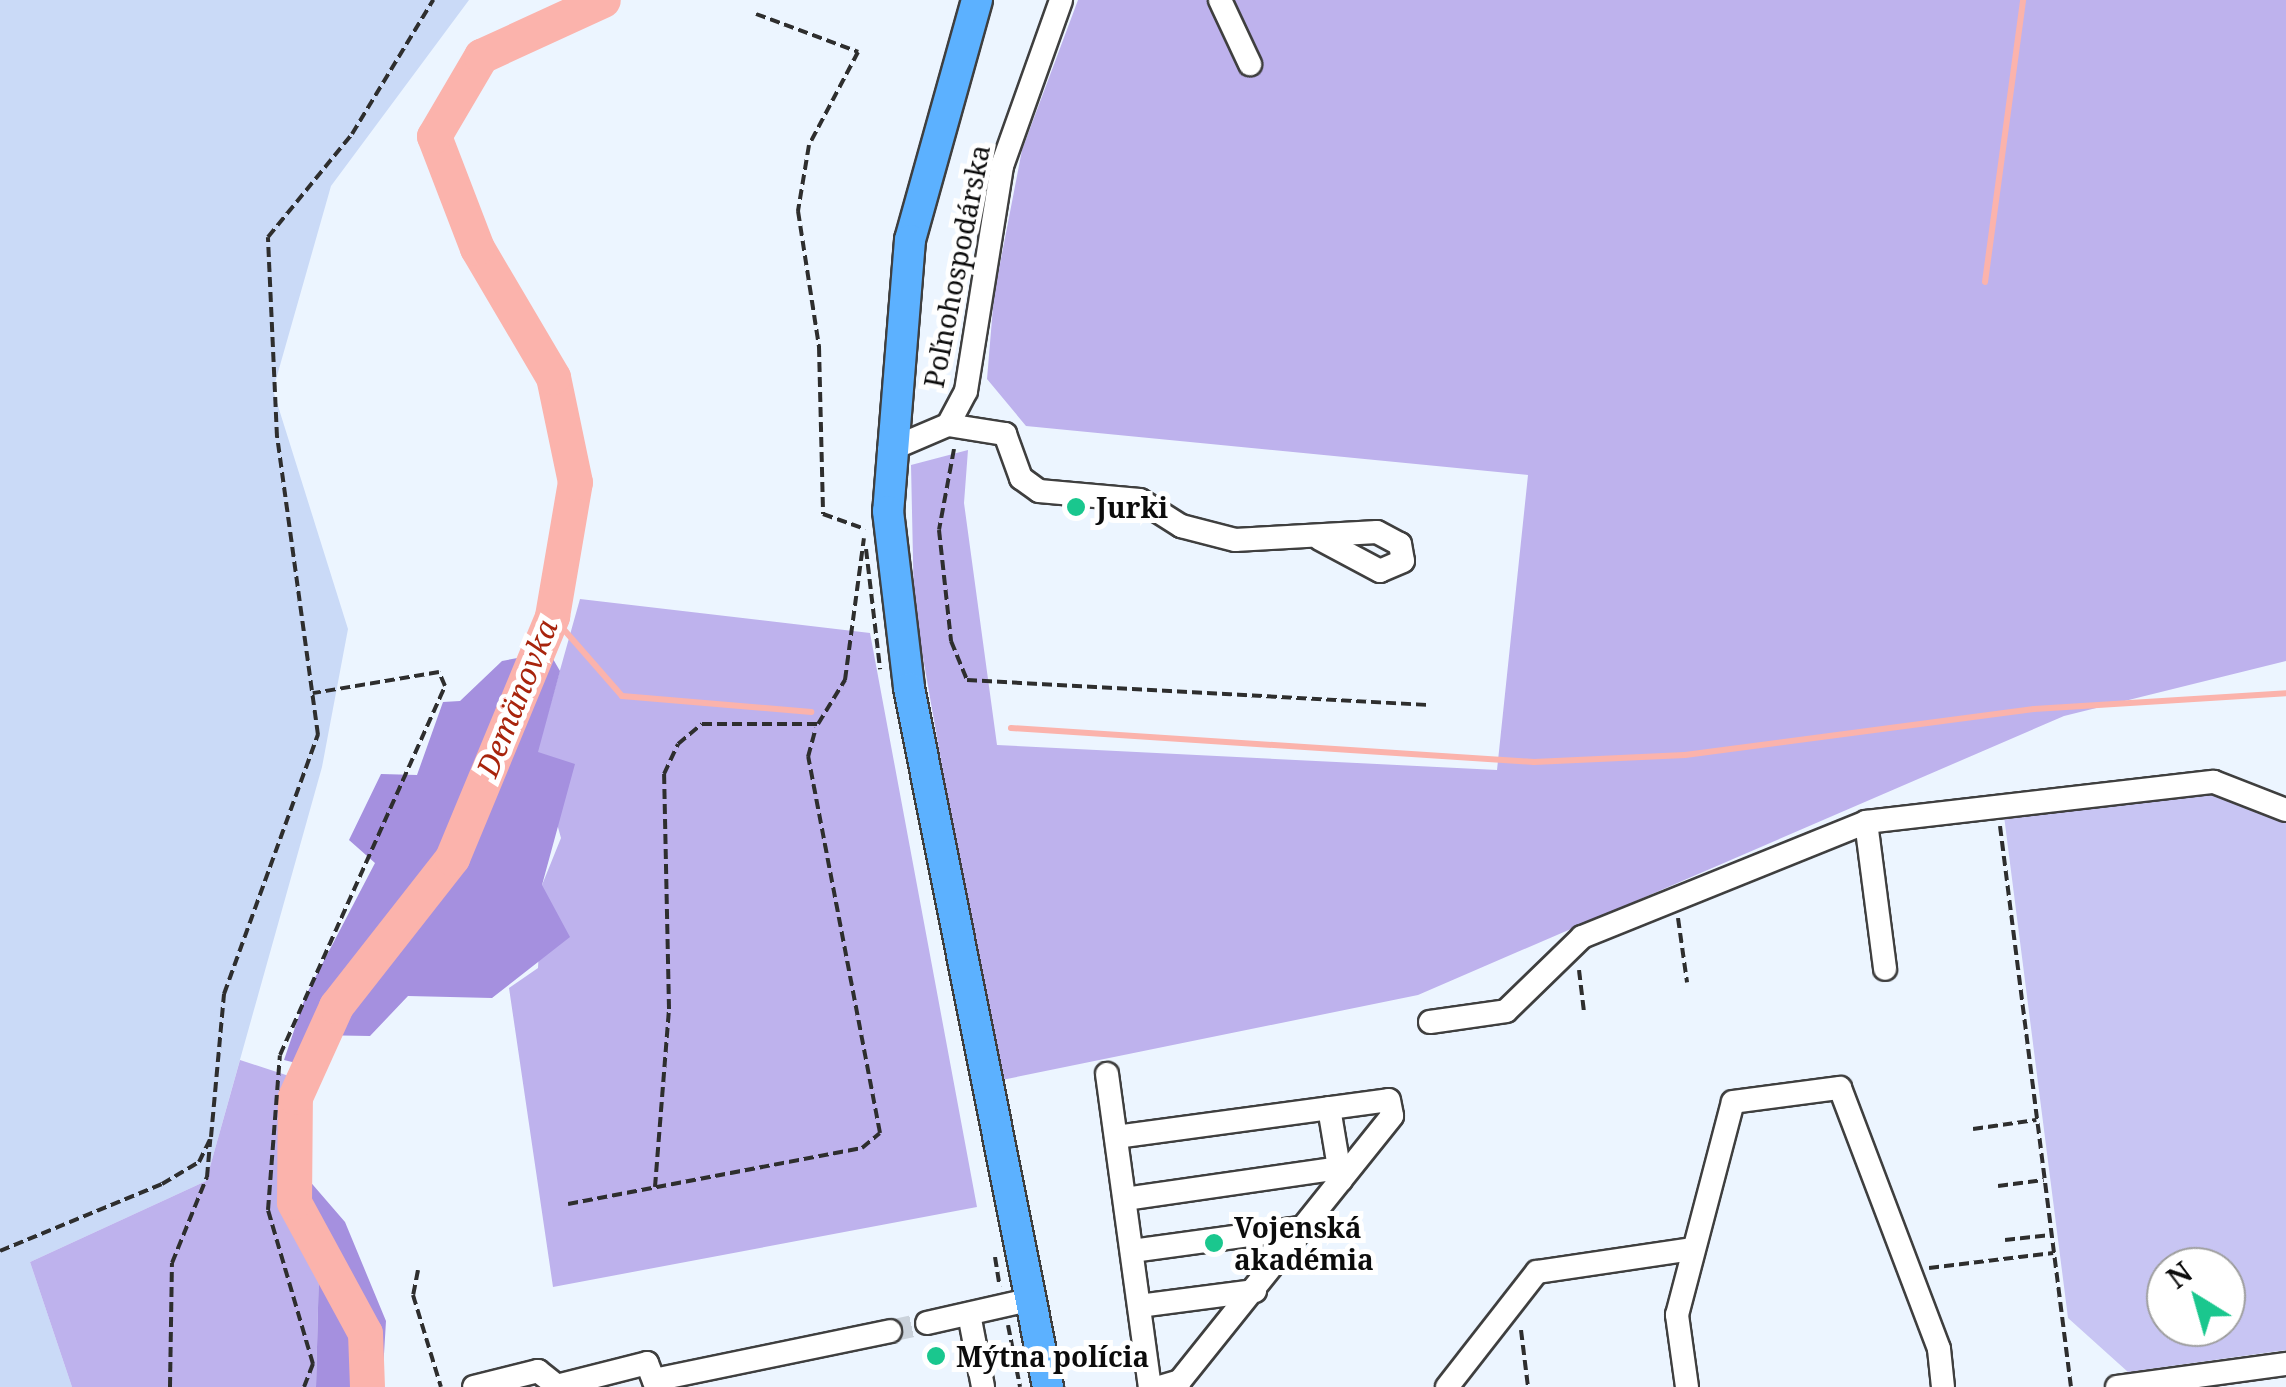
<!DOCTYPE html>
<meta charset="utf-8">
<style>
body{margin:0}
#map{position:relative;width:2286px;height:1387px;overflow:hidden;background:#ecf5ff;font-family:"Noto Serif",serif}
div>[style]{position:absolute}
[style*='--x']{left:calc(var(--x)*1px);top:calc(var(--y)*1px);width:calc(var(--w)*1px);rotate:calc(var(--a)*1deg)}
.farmland>*{inset:0;background:#cadaf7}
.green>*{inset:0;background:#beb2ed}
.forest>*{inset:0;background:#a590df}
.pitch>*{inset:0;background:#c8c5f3}
.stream>*{height:6px;margin:-3px;padding:0 3px;transform-origin:3px;border-radius:3px;background:#fbb3ac}
.river>*{height:35px;margin:-17.5px;padding:0 17.5px;transform-origin:17.5px;border-radius:17.5px;background:#fbb3ac}
.minor-tunnel>*{height:22px;margin-top:-11px;transform-origin:0;background:repeating-linear-gradient(90deg,#cad2db 0 22px,transparent 0 33px)}
.path>*{height:4px;margin-top:-2px;transform-origin:0;background:repeating-linear-gradient(90deg,#2e2e2e 0 10px,transparent 0 15px)}
.roads{filter:drop-shadow(2px 0 #3f3f3f) drop-shadow(-2px 0 #3f3f3f) drop-shadow(0 2px #3f3f3f) drop-shadow(0 -2px #3f3f3f)}
.minor>*{height:22px;margin:-11px;padding:0 11px;transform-origin:11px;border-radius:11px;background:#fff}
.major>*{height:30px;margin:-15px;padding:0 15px;transform-origin:15px;border-radius:15px;background:#5cb1ff}
.dots>*{width:28px;height:28px;translate:-50% -50%;box-sizing:border-box;border:5px solid #fff;border-radius:50%}
span{translate:-50% -50%;white-space:nowrap;text-align:center;line-height:1.15;-webkit-text-stroke:10px #fff;paint-order:stroke}
.street-label{font-size:28px;color:#0c0c0c}
.poi-label{font-size:28px;color:#0c0c0c;font-weight:700}
.left{translate:0 -50%;text-align:left}
.water-label{font-size:30px;color:#a8240c;font-style:italic}
.north{position:absolute;left:2146px;top:1247px;width:100px;height:100px;box-sizing:border-box;background:#fff;border:2px solid #9e9e9e;border-radius:50%;rotate:323deg;font-size:28px;font-weight:700;line-height:40px;text-align:center;color:#0c0c0c}
.north::after{content:'';display:block;margin:auto;width:35px;height:45px;background:#1ac78e;clip-path:polygon(50% 0,100% 100%,50% 72%,0 100%)}
</style>
<div id="map">
<div class="farmland">
<div style="clip-path:polygon(0 0,469px 0,331px 186px,273px 390px,348px 629px,322px 767px,206px 1181px,30px 1262px,72px 1387px,0 1387px)"></div>
</div>
<div class="green">
<div style="clip-path:polygon(1078px 0,2286px 0,2286px 661px,2064px 716px,1418px 995px,997px 1081px,914px 606px,911px 465px,968px 450px,964px 503px,997px 745px,1497px 770px,1528px 475px,1026px 426px,987px 379px,994px 295px,1022px 150px)"></div>
<div style="clip-path:polygon(580px 599px,870px 633px,977px 1207px,553px 1287px,509px 988px,538px 968px,542px 885px,561px 838px,537px 752px)"></div>
<div style="clip-path:polygon(240px 1060px,289px 1076px,283px 1195px,292px 1230px,319px 1268px,316px 1387px,72px 1387px,30px 1262px,206px 1181px)"></div>
</div>
<div class="forest">
<div style="clip-path:polygon(549px 652px,560px 671px,538px 752px,575px 764px,542px 885px,570px 937px,492px 998px,408px 996px,370px 1036px,314px 1035px,296px 1063px,284px 1060px,306px 995px,375px 863px,349px 840px,381px 774px,417px 775px,443px 702px,460px 701px,502px 661px)"></div>
<div style="clip-path:polygon(307px 1178px,345px 1222px,386px 1321px,382px 1387px,316px 1387px,319px 1268px,292px 1230px,283px 1195px)"></div>
</div>
<div class="pitch">
<div style="clip-path:polygon(evenodd,2215px 792px,2286px 822px,2286px 1350px,2128px 1372px,2068px 1318px,2004px 816px,2215px 792px,2166px 1267px,2226px 1267px,2226px 1327px,2166px 1327px,2166px 1267px)"></div>
</div>
<div class="stream">
<div style="--x:1985;--y:282;--w:285;--a:-82.3"></div>
<div style="--x:552;--y:616;--w:106;--a:48.8"></div>
<div style="--x:622;--y:696;--w:190;--a:4.8"></div>
<div style="--x:1011;--y:728;--w:524;--a:3.72"></div>
<div style="--x:1534;--y:762;--w:151;--a:-2.7"></div>
<div style="--x:1685;--y:755;--w:352;--a:-7.5"></div>
<div style="--x:2034;--y:709;--w:253;--a:-3.6"></div>
</div>
<div class="river">
<div style="--x:367;--y:1387;--w:54;--a:-92.1"></div>
<div style="--x:365;--y:1333;--w:149;--a:-118.5"></div>
<div style="--x:294;--y:1202;--w:105;--a:-89.5"></div>
<div style="--x:295;--y:1097;--w:100;--a:-65.7"></div>
<div style="--x:336;--y:1006;--w:188;--a:-51.9"></div>
<div style="--x:452;--y:858;--w:262;--a:-67.5"></div>
<div style="--x:552;--y:616;--w:136;--a:-80.3"></div>
<div style="--x:575;--y:482;--w:107;--a:-101.8"></div>
<div style="--x:553;--y:377;--w:150;--a:-120.5"></div>
<div style="--x:477;--y:248;--w:120;--a:-111"></div>
<div style="--x:434;--y:136;--w:93;--a:-59.6"></div>
<div style="--x:481;--y:56;--w:134;--a:-24.7"></div>
</div>
<div class="minor-tunnel">
<div style="--x:890;--y:1331;--w:38;--a:-12"></div>
</div>
<div class="path">
<div style="--x:756;--y:14;--w:109;--a:20.4"></div>
<div style="--x:858;--y:52;--w:105;--a:117.8"></div>
<div style="--x:809;--y:145;--w:67;--a:99.5"></div>
<div style="--x:798;--y:211;--w:138;--a:81.2"></div>
<div style="--x:819;--y:347;--w:167;--a:88.6"></div>
<div style="--x:823;--y:514;--w:45;--a:19.7"></div>
<div style="--x:954;--y:449;--w:82;--a:100.5"></div>
<div style="--x:939;--y:530;--w:112;--a:83.8"></div>
<div style="--x:951;--y:641;--w:42;--a:67.7"></div>
<div style="--x:967;--y:680;--w:460;--a:3.1"></div>
<div style="--x:866;--y:549;--w:121;--a:83.3"></div>
<div style="--x:2000;--y:826;--w:565;--a:82.79"></div>
<div style="--x:1678;--y:918;--w:65;--a:82"></div>
<div style="--x:1579;--y:970;--w:42;--a:83.2"></div>
<div style="--x:1973;--y:1129;--w:64;--a:-8.1"></div>
<div style="--x:1998;--y:1186;--w:46;--a:-7.4"></div>
<div style="--x:655;--y:1187;--w:179;--a:-85.5"></div>
<div style="--x:669;--y:1009;--w:235;--a:-91.2"></div>
<div style="--x:664;--y:774;--w:33;--a:-65"></div>
<div style="--x:678;--y:744;--w:31;--a:-40"></div>
<div style="--x:702;--y:724;--w:116;--a:0"></div>
<div style="--x:818;--y:724;--w:52;--a:-58.5"></div>
<div style="--x:845;--y:680;--w:143;--a:-82.4"></div>
<div style="--x:568;--y:1204;--w:299;--a:-10.8"></div>
<div style="--x:862;--y:1148;--w:23;--a:-40"></div>
<div style="--x:880;--y:1133;--w:383;--a:-100.8"></div>
<div style="--x:808;--y:757;--w:30;--a:-75"></div>
<div style="--x:2005;--y:1240;--w:46;--a:-6.2"></div>
<div style="--x:0;--y:1251;--w:175;--a:-22.5"></div>
<div style="--x:162;--y:1184;--w:43;--a:-30.7"></div>
<div style="--x:199;--y:1162;--w:28;--a:-64"></div>
<div style="--x:211;--y:1137;--w:144;--a:-84.8"></div>
<div style="--x:224;--y:994;--w:276;--a:-70.1"></div>
<div style="--x:318;--y:735;--w:301;--a:-97.8"></div>
<div style="--x:277;--y:437;--w:200;--a:-92.6"></div>
<div style="--x:268;--y:237;--w:133;--a:-50.8"></div>
<div style="--x:352;--y:134;--w:157;--a:-58.8"></div>
<div style="--x:995;--y:1257;--w:30;--a:81"></div>
<div style="--x:1929;--y:1268;--w:125;--a:-6.9"></div>
<div style="--x:418;--y:1270;--w:25;--a:101"></div>
<div style="--x:413;--y:1295;--w:96;--a:73.1"></div>
<div style="--x:1008;--y:1325;--w:63;--a:79"></div>
<div style="--x:1521;--y:1330;--w:57;--a:83"></div>
<div style="--x:170;--y:1387;--w:124;--a:-89.1"></div>
<div style="--x:172;--y:1263;--w:93;--a:-67.9"></div>
<div style="--x:207;--y:1177;--w:38;--a:-85"></div>
<div style="--x:304;--y:1387;--w:25;--a:-69"></div>
<div style="--x:313;--y:1364;--w:160;--a:-106.3"></div>
<div style="--x:268;--y:1210;--w:155;--a:-85.6"></div>
<div style="--x:280;--y:1055;--w:404;--a:-65.9"></div>
<div style="--x:445;--y:686;--w:15;--a:-113"></div>
<div style="--x:439;--y:672;--w:128;--a:170.5"></div>
</div>
<div class="roads">
<div class="minor">
<div style="--x:1220;--y:0;--w:71;--a:64.9"></div>
<div style="--x:948;--y:425;--w:58;--a:9"></div>
<div style="--x:1005;--y:434;--w:47;--a:70"></div>
<div style="--x:1021;--y:478;--w:22;--a:36"></div>
<div style="--x:1039;--y:491;--w:101;--a:5.1"></div>
<div style="--x:1140;--y:500;--w:49;--a:32.4"></div>
<div style="--x:1181;--y:526;--w:56;--a:14.5"></div>
<div style="--x:1235;--y:540;--w:142;--a:-3.2"></div>
<div style="--x:1377;--y:532;--w:26;--a:28"></div>
<div style="--x:1400;--y:544;--w:17;--a:80"></div>
<div style="--x:1403;--y:561;--w:25;--a:157"></div>
<div style="--x:1380;--y:571;--w:68;--a:-151.9"></div>
<div style="--x:889;--y:450;--w:64;--a:-23"></div>
<div style="--x:948;--y:425;--w:38;--a:-62"></div>
<div style="--x:966;--y:391;--w:228;--a:-80.9"></div>
<div style="--x:1002;--y:166;--w:176;--a:-70.4"></div>
<div style="--x:1866;--y:822;--w:148;--a:82.6"></div>
<div style="--x:1430;--y:1022;--w:77;--a:-8.2"></div>
<div style="--x:1506;--y:1011;--w:106;--a:-44.2"></div>
<div style="--x:1582;--y:937;--w:306;--a:-22"></div>
<div style="--x:1866;--y:822;--w:350;--a:-6.6"></div>
<div style="--x:2214;--y:782;--w:77;--a:21.3"></div>
<div style="--x:1107;--y:1074;--w:316;--a:82.2"></div>
<div style="--x:1329;--y:1108;--w:73;--a:80.5"></div>
<div style="--x:1116;--y:1137;--w:275;--a:-7.7"></div>
<div style="--x:1389;--y:1100;--w:16;--a:79"></div>
<div style="--x:1392;--y:1116;--w:339;--a:128.7"></div>
<div style="--x:1180;--y:1381;--w:21;--a:163"></div>
<div style="--x:1125;--y:1199;--w:216;--a:-8.2"></div>
<div style="--x:1132;--y:1251;--w:177;--a:-7.8"></div>
<div style="--x:1139;--y:1306;--w:117;--a:-7.4"></div>
<div style="--x:969;--y:1314;--w:74;--a:79.1"></div>
<div style="--x:927;--y:1323;--w:104;--a:-12.8"></div>
<div style="--x:654;--y:1380;--w:241;--a:-11.7"></div>
<div style="--x:474;--y:1387;--w:66;--a:-14"></div>
<div style="--x:538;--y:1371;--w:18;--a:38"></div>
<div style="--x:553;--y:1387;--w:97;--a:-14.3"></div>
<div style="--x:647;--y:1363;--w:26;--a:69"></div>
<div style="--x:1447;--y:1387;--w:146;--a:-52"></div>
<div style="--x:1537;--y:1272;--w:157;--a:-8.4"></div>
<div style="--x:1687;--y:1387;--w:73;--a:-97.9"></div>
<div style="--x:1677;--y:1315;--w:220;--a:-75.3"></div>
<div style="--x:1733;--y:1102;--w:108;--a:-7.5"></div>
<div style="--x:1840;--y:1088;--w:279;--a:69.2"></div>
<div style="--x:1939;--y:1349;--w:38;--a:84"></div>
<div style="--x:2117;--y:1387;--w:171;--a:-7.8"></div>
</div>
<div class="major">
<div style="--x:977;--y:0;--w:249;--a:105.6"></div>
<div style="--x:910;--y:240;--w:272;--a:94.6"></div>
<div style="--x:888;--y:511;--w:178;--a:83.2"></div>
<div style="--x:909;--y:688;--w:713;--a:78.75"></div>
</div>
</div>
<div class="dots">
<div style="left:1076px;top:507px;background:#1ac78e"></div>
<div style="left:1214px;top:1243px;background:#1ac78e"></div>
<div style="left:936px;top:1356px;background:#1ac78e"></div>
</div>
<div class="street-label">
<span style="left:956px;top:266px;rotate:-79deg">Poľnohospodárska</span>
</div>
<div class="poi-label">
<span class="left" style="left:1096px;top:507px">Jurki</span>
<span class="left" style="left:1234px;top:1243px">Vojenská<br>akadémia</span>
<span class="left" style="left:956px;top:1356px">Mýtna polícia</span>
</div>
<div class="water-label">
<span style="left:517px;top:698px;rotate:-68deg">Demänovka</span>
</div>
<div class="north">N</div>
</div>
